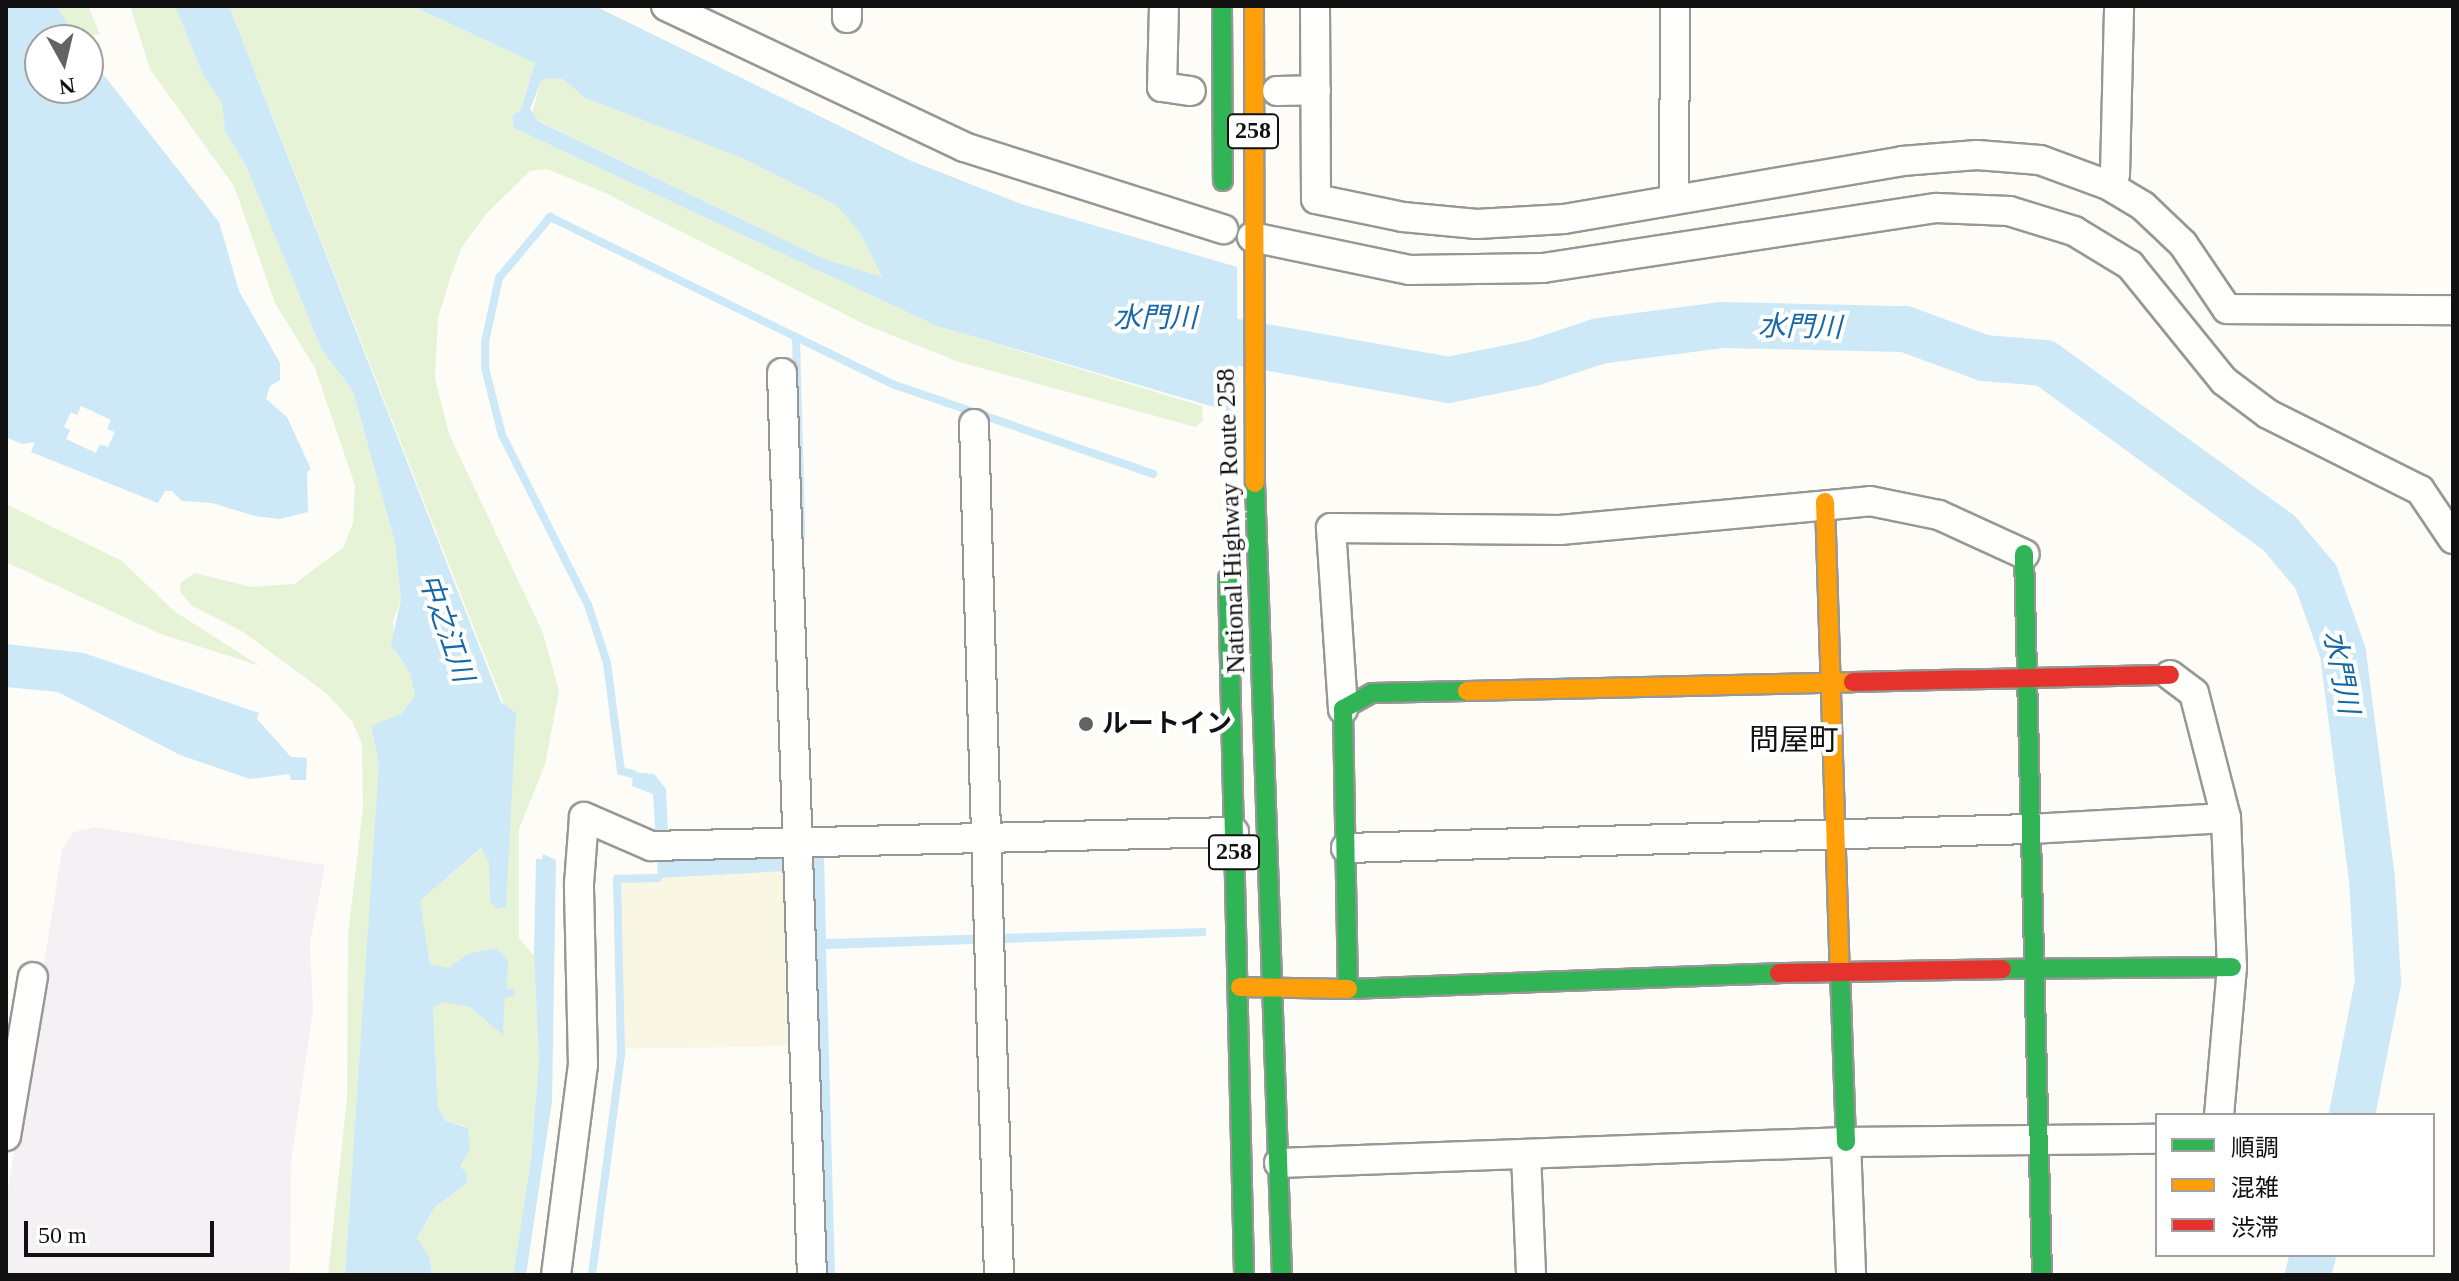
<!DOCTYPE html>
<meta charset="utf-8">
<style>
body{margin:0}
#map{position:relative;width:2459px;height:1281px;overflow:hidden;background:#fdfcf7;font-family:"Times New Roman","Noto Sans JP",serif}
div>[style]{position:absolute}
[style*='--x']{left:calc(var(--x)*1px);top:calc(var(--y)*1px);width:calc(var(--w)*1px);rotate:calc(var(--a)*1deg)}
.industrial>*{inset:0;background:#f5f0f3}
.farmland>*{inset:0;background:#f9f7e4;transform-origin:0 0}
.green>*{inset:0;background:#e7f3d7}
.water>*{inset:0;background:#cde8f7}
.pier>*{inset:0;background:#fdfcf7}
.stream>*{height:8px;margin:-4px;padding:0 4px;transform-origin:4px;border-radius:4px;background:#cde8f7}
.river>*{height:46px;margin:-23px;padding:0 23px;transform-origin:23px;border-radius:23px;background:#cde8f7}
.roads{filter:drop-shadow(2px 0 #979795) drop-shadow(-2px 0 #979795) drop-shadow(0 2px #979795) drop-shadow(0 -2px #979795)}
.street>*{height:28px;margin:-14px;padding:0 14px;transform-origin:14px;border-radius:14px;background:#fffffe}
.fast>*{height:18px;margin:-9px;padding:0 9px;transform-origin:9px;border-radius:9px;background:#30b455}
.slow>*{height:18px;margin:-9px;padding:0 9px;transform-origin:9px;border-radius:9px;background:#ff9f0a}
.jam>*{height:18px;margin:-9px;padding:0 9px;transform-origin:9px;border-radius:9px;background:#e5322d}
.dots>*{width:22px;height:22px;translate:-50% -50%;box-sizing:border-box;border:4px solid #fff;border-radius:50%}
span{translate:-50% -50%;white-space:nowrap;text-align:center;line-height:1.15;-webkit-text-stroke:8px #fff;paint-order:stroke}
.shield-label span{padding:2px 6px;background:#fff;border:2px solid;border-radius:6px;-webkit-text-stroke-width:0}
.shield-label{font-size:24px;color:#111;font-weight:700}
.street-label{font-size:26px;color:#111}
.poi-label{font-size:26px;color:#111;font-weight:700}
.left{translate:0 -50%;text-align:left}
.water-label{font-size:28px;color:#1768a6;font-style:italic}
.quarter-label{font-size:30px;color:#111}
.frame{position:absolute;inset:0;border:8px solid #111;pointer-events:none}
.legend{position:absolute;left:2155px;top:1113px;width:280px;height:144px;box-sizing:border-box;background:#fff;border:2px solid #a0a0a0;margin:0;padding:10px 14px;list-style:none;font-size:24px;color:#111}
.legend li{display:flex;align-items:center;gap:16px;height:40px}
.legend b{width:40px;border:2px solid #a0a0a0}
.north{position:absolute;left:24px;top:24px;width:80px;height:80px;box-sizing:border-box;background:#fff;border:2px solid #a0a0a0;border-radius:50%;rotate:172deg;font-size:22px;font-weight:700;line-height:32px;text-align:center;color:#111}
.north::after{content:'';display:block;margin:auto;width:28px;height:36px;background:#646362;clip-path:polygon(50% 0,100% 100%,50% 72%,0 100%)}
.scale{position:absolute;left:24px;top:1221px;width:190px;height:36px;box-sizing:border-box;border:4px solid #111;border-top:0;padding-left:10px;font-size:24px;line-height:28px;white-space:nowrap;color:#111;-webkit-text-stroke:6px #fff;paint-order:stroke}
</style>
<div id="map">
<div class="industrial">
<div style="clip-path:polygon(95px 827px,325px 865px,310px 944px,313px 1010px,291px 1162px,290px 1275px,6px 1275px,6px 1203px,62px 850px,74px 832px)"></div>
</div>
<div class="farmland">
<div style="left:785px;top:871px;width:175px;height:168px;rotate:89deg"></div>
</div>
<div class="green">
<div style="clip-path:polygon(56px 6px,88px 6px,100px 34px,79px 38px)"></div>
<div style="clip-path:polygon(130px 6px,175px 6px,203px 75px,222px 103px,225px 131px,246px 166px,322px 350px,353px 391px,395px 543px,401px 599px,393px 621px,395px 652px,410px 673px,415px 696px,401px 714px,371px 726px,379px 763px,377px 798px,345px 1275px,328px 1275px,347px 1098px,348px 936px,363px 807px,362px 744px,352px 721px,326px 693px,243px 632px,191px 605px,180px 591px,181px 582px,195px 573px,252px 587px,294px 584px,343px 548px,353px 523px,355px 485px,315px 368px,275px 303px,234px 186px,150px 69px)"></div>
<div style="clip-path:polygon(229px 6px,412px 6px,535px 63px,521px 110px,512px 116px,514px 128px,937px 326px,1202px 406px,1203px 421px,1195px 427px,959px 362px,866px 325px,603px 192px,547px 169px,530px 171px,485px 215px,462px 247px,450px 279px,438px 318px,435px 379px,449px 434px,543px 633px,559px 691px,545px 765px,519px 829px,519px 938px,534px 956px,539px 1060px,531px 1160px,513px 1275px,432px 1275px,430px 1258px,417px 1239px,435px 1207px,467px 1183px,460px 1167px,464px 1162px,464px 1126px,446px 1121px,438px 1108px,433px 1008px,443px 1002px,470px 1007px,503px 1034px,505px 997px,515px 994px,507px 989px,508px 962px,437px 969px,430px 964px,420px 901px,482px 848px,489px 862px,490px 901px,496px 909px,505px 707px)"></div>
<div style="clip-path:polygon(548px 78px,563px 79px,585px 98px,742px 158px,836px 205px,860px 233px,882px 278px,824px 259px,531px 117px,541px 81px)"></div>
<div style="clip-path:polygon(6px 504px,122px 561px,174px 611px,260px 666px,158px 633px,6px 562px)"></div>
</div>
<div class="water">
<div style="clip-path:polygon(6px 6px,56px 6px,80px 40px,40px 40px,40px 88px,88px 88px,88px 55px,219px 222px,239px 291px,280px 363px,280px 380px,270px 386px,266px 399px,287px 417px,311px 469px,307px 472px,308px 512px,279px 519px,255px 516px,212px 503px,182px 501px,172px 491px,165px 491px,158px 503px,31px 452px,35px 442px,22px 444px,6px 437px)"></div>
<div style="clip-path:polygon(175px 6px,229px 6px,501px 702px,516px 713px,506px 907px,496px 909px,490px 901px,489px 862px,481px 848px,420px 901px,430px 964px,448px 968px,468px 954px,497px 948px,508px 961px,507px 989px,515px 989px,515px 995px,505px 998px,503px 1035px,470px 1007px,443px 1002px,433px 1008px,438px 1108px,446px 1121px,468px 1128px,470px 1150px,460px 1167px,467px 1173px,467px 1183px,435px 1207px,417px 1238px,430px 1258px,432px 1275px,345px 1275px,379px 763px,371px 726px,401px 714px,415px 696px,410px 673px,391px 645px,401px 599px,395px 543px,353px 391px,322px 350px,246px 166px,225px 131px,222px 103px,203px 75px)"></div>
<div style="clip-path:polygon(evenodd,412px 6px,595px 6px,909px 160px,1021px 204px,1237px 267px,1238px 414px,937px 326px,514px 128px,512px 116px,521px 110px,535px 63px,412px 6px,548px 78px,563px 79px,585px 98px,742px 158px,836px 205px,860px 233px,882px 277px,824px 259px,538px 121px,530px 109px,541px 81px,548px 78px)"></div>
<div style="clip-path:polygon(6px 644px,84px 653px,259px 713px,257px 719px,291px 757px,307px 758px,306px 780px,291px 780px,289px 774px,250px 779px,180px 755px,58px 692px,6px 687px)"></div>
<div style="clip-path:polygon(633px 772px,654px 774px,666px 789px,669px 858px,824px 856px,826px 939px,1206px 928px,1206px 936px,826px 949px,835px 1275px,824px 1275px,785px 871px,658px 878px,653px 794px,632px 786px)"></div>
<div style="clip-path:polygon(543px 854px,556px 860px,552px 1101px,526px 1275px,513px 1275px,531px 1160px,539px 1060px,534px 956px,536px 859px,542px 859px)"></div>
</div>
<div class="pier">
<div style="clip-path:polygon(81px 406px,111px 420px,107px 429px,115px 432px,108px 447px,100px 444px,96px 453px,66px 439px,70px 430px,64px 427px,71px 412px,77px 415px)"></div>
</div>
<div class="stream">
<div style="--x:796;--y:338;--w:197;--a:88.5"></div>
<div style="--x:633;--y:774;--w:12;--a:-166"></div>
<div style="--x:621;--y:771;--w:109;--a:-97.4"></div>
<div style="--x:607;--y:663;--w:61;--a:-108.1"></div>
<div style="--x:588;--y:605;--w:191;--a:-116.8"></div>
<div style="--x:502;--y:435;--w:69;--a:-104.2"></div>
<div style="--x:485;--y:368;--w:26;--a:-90"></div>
<div style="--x:485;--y:342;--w:66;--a:-77.7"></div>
<div style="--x:499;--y:278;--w:80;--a:-50.1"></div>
<div style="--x:550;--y:217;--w:384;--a:26"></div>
<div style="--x:895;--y:385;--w:273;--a:19"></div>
<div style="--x:592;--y:1275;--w:223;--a:-82.5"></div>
<div style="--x:621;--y:1054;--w:175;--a:-91.3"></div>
<div style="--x:617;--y:879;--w:41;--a:-1.4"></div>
</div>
<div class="river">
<div style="--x:1215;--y:338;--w:237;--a:10.2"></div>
<div style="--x:1448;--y:380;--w:87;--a:-11.3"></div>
<div style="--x:1533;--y:363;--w:70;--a:-18.4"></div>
<div style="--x:1599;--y:341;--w:125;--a:-7.4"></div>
<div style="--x:1723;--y:325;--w:182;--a:1.3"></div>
<div style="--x:1905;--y:329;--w:84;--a:20.2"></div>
<div style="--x:1984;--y:358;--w:61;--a:4.7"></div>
<div style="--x:2045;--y:363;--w:289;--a:36"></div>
<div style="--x:2279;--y:533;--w:57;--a:49.9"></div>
<div style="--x:2316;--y:577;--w:81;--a:70.4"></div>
<div style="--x:2343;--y:653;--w:228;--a:82.7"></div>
<div style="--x:2372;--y:879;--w:103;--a:86.7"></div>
<div style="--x:2378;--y:982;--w:136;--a:101.1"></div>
<div style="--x:2308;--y:1275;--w:21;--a:-76"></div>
</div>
<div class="roads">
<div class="street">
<div style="--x:666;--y:6;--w:330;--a:25.3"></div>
<div style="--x:964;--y:147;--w:272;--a:17.6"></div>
<div style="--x:1164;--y:6;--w:81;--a:91.4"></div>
<div style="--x:1162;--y:87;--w:29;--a:8"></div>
<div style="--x:1315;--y:6;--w:193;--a:89.7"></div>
<div style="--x:1316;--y:199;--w:89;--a:11.7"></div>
<div style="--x:1403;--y:217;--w:74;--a:5.4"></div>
<div style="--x:1477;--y:224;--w:87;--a:-3.3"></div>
<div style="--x:1564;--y:219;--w:343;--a:-9.7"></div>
<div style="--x:1902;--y:161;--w:75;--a:-4.6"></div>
<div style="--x:1977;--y:155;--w:63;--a:4.5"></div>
<div style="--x:2040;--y:160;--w:72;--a:20.2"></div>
<div style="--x:2108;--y:185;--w:41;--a:31"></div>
<div style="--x:2143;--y:206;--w:55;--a:43.5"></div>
<div style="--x:2183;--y:244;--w:78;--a:55.9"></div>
<div style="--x:2227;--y:309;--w:226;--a:0.3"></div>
<div style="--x:847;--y:18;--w:12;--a:-90"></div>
<div style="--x:1277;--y:91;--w:39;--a:-1"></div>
<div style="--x:2108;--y:185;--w:13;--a:-58"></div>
<div style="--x:2115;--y:174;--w:168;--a:-88.6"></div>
<div style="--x:1674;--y:199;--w:193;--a:-89.7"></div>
<div style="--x:1252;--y:237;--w:161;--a:11.8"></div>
<div style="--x:1410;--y:270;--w:133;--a:-0.9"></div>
<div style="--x:1543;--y:268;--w:398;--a:-8.7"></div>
<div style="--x:1936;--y:208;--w:73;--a:2.4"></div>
<div style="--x:2009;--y:211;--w:68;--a:17.1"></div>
<div style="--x:2074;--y:231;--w:66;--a:31.3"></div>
<div style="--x:2130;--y:265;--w:149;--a:51"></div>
<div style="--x:2224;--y:381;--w:55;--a:36.9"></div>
<div style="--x:2268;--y:414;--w:170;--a:26.6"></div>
<div style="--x:2420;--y:490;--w:59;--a:56"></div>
<div style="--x:782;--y:373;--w:902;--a:88.1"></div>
<div style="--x:974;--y:424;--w:851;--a:88.32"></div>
<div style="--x:2170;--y:675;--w:30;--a:37"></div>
<div style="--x:2194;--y:693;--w:129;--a:75.6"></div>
<div style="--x:2226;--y:818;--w:149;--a:87.7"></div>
<div style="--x:2232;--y:967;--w:149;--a:95"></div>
<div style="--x:1343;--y:709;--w:181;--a:-93.8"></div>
<div style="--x:1331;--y:528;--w:229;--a:0.5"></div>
<div style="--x:1560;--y:530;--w:311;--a:-5.3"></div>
<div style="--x:1870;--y:501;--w:70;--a:11.5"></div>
<div style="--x:1939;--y:515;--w:94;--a:24.6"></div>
<div style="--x:1346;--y:848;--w:685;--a:-1.59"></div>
<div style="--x:2031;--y:829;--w:195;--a:-3.2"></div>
<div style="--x:6;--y:1136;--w:161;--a:-80.4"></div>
<div style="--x:1846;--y:1142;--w:133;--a:87.8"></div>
<div style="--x:1526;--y:1154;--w:121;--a:87.6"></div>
<div style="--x:1279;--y:1163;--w:567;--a:-2.12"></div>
<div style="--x:1846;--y:1142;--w:311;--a:-0.6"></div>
<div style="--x:556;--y:1275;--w:212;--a:-82.7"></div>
<div style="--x:583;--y:1065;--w:181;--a:-91.3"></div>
<div style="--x:579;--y:884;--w:67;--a:-85.7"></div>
<div style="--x:584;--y:817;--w:73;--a:23.4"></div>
<div style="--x:651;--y:846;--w:583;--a:-1.38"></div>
</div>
<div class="fast">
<div style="--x:1222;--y:6;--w:175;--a:89.7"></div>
<div style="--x:1255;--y:483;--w:792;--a:88.05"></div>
<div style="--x:2024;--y:554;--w:721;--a:88.57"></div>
<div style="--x:1228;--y:578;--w:697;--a:88.68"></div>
<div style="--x:1467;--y:691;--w:95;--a:178.8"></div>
<div style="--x:1372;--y:693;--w:33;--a:151"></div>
<div style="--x:1343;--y:709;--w:280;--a:89"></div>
<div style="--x:1348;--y:989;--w:431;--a:-2.1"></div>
<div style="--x:2002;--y:969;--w:230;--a:-0.5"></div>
<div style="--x:1840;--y:970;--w:172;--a:88"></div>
</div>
<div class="slow">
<div style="--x:1254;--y:6;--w:477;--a:89.9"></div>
<div style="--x:1825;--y:502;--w:468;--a:88.2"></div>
<div style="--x:1467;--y:691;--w:386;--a:-1.3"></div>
<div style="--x:1240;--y:987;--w:108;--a:1.1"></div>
</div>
<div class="jam">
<div style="--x:1853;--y:682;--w:317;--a:-1.3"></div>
<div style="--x:1779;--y:973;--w:223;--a:-1"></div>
</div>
</div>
<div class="dots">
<div style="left:1086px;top:724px;background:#646362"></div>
</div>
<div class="shield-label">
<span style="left:1253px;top:131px">258</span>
<span style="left:1234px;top:852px">258</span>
</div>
<div class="street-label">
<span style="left:1231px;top:521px;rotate:-92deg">National Highway Route 258</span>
</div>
<div class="poi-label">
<span class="left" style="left:1102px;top:724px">ルートイン</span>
</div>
<div class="water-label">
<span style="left:1155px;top:318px">水門川</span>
<span style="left:1800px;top:327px;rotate:1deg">水門川</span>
<span style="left:446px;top:628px;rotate:71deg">中之江川</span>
<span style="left:2341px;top:672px;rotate:79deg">水門川</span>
</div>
<div class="quarter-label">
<span style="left:1794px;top:740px">問屋町</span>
</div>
<div class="frame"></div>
<ul class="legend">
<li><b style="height:10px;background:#30b455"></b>順調</li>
<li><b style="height:10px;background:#ff9f0a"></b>混雑</li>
<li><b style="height:10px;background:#e5322d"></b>渋滞</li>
</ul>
<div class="north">N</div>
<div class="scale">50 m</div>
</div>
